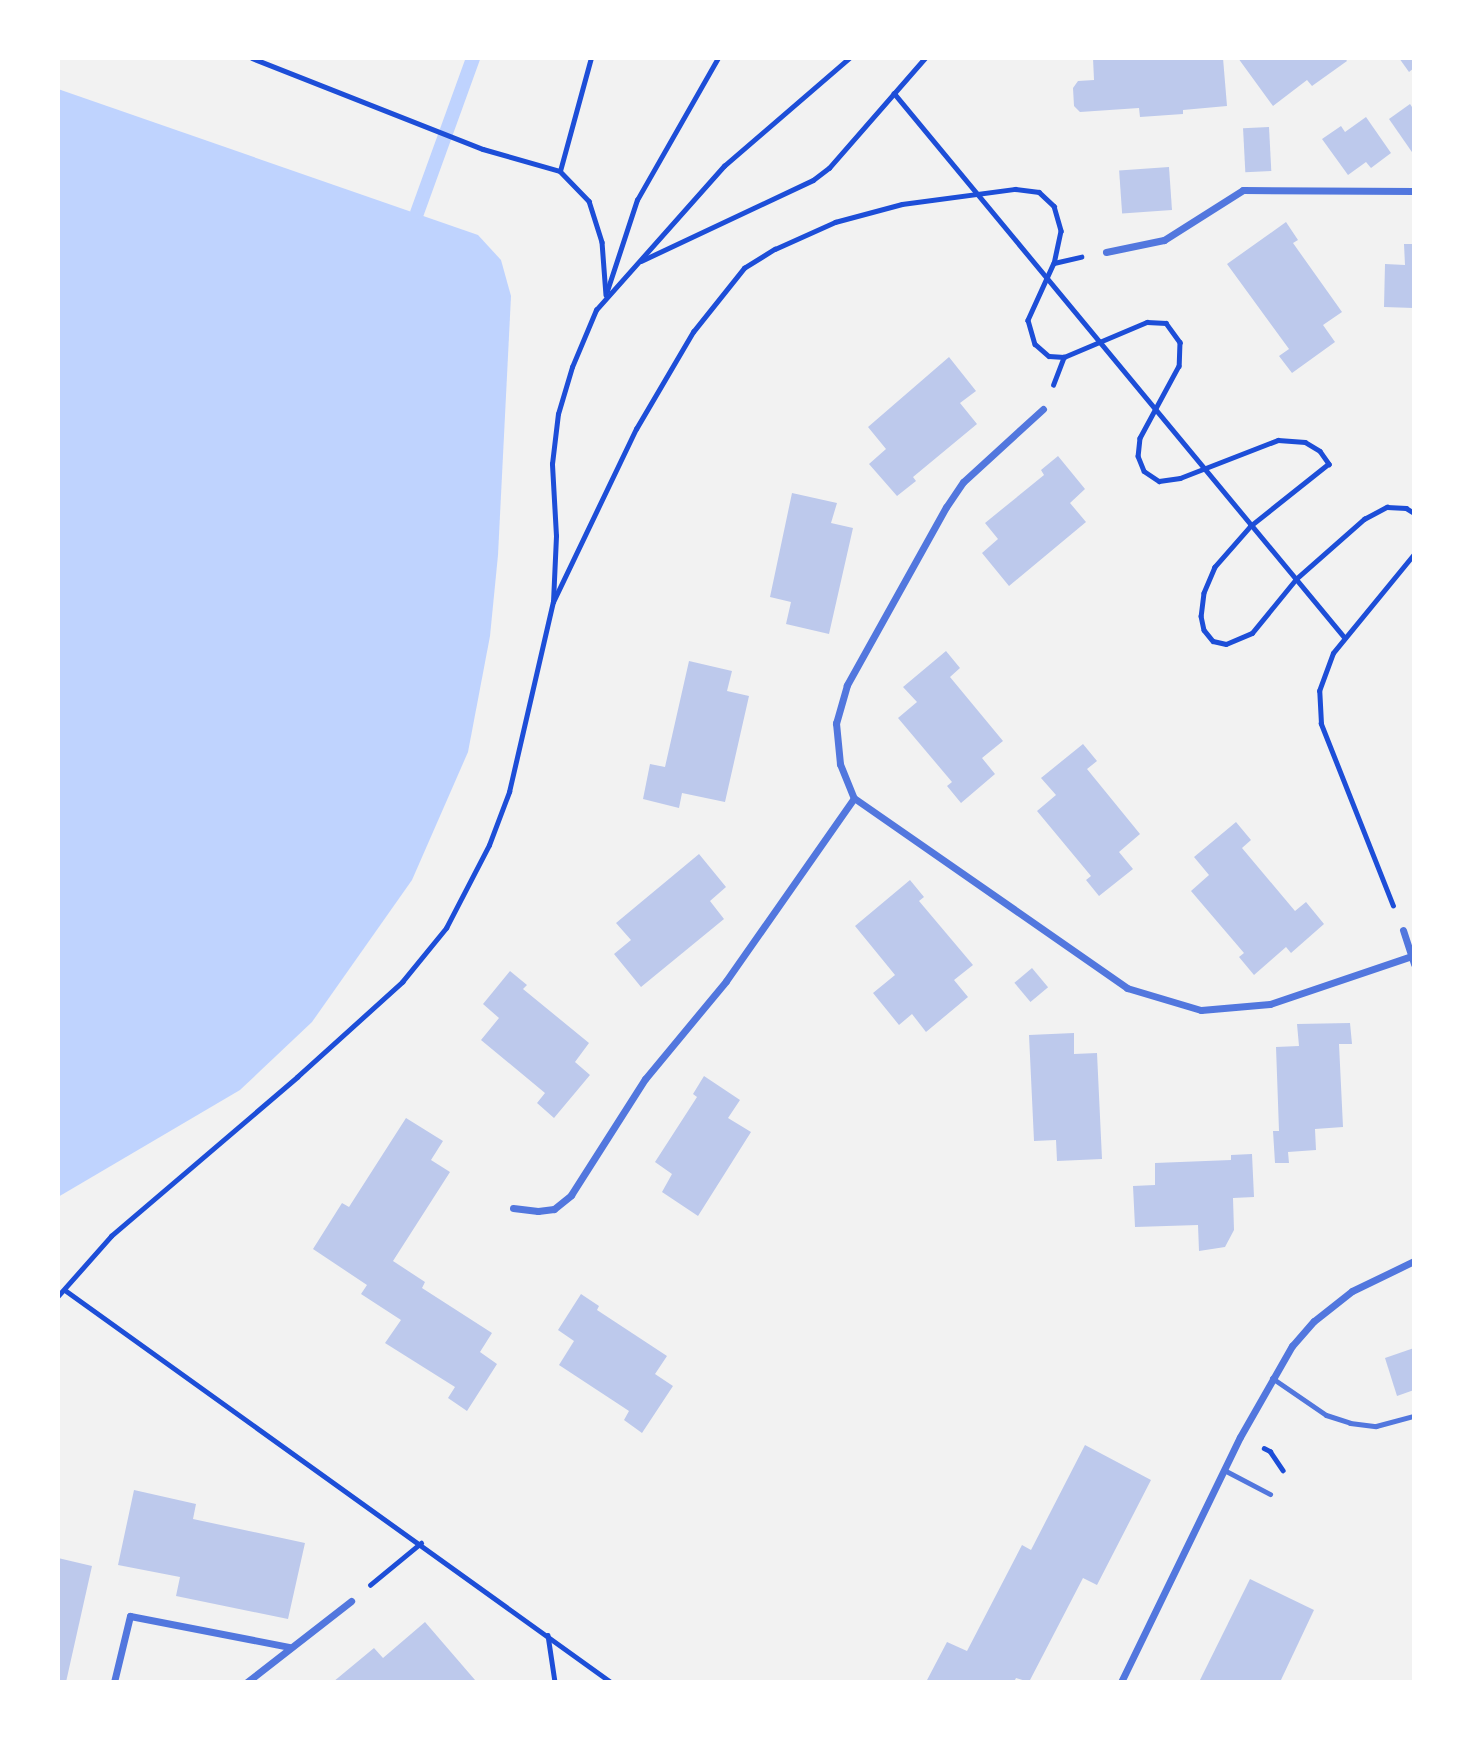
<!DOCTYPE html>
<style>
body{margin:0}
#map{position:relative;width:1472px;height:1740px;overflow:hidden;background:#f2f2f2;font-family:"IBM Plex Sans",sans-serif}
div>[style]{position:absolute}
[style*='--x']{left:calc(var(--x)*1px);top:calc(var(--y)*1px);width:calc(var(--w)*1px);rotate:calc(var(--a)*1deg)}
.water>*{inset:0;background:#bfd3fe}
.stream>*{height:14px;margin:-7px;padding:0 7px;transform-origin:7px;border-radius:7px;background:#bfd3fe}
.building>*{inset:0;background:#bdc9ec;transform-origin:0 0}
.path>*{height:4.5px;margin:-2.25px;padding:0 2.25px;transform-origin:2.25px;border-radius:2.25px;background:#1d4ed8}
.service>*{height:5px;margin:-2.5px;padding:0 2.5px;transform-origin:2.5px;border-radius:2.5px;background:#5277de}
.minor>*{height:7px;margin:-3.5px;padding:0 3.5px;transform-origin:3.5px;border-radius:3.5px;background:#5277de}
span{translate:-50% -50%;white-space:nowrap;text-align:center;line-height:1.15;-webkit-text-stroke:7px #fff;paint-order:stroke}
.frame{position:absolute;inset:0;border:60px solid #fff;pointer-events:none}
</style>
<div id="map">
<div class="water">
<div style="clip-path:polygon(58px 89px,478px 235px,501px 260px,511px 296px,498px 555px,490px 636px,468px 752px,412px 880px,312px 1022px,240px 1090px,58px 1197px)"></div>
</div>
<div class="stream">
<div style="--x:417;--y:213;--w:165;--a:-70.1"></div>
</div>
<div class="building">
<div style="clip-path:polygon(1093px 58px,1223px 58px,1227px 106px,1183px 110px,1183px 114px,1140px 117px,1139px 108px,1080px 112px,1074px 106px,1073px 88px,1078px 81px,1094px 80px)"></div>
<div style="clip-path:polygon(1238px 58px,1345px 58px,1347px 61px,1312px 86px,1307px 80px,1273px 106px)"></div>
<div style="clip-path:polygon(1399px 58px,1414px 58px,1414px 68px,1409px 72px)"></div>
<div style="clip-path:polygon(1410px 104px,1414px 110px,1414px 155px,1389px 119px)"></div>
<div style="clip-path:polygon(1366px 117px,1391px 153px,1371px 168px,1366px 162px,1348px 175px,1322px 139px,1341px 126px,1345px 132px)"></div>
<div style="left:1269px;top:127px;width:44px;height:26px;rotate:87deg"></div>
<div style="left:1169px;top:167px;width:43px;height:50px;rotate:86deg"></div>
<div style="clip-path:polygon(1286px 222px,1298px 240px,1293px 243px,1342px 312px,1323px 325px,1335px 342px,1292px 373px,1279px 356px,1289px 349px,1227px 264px)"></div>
<div style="clip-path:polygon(1404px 244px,1414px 244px,1414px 308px,1384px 307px,1385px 264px,1405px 265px)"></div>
<div style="clip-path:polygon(949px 357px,976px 391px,960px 403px,977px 424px,913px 477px,916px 481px,897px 496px,869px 464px,886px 449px,868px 427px)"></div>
<div style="clip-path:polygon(1058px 456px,1085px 489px,1070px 503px,1086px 522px,1009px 586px,982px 553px,998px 539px,985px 523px,1044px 475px,1041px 470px)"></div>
<div style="clip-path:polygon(792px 493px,837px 503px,831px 523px,853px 528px,829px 634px,786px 624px,791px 602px,770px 597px)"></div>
<div style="clip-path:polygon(946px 651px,960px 668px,950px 677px,1003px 741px,982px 758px,995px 774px,961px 803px,947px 786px,952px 782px,898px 718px,917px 702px,903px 687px)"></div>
<div style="clip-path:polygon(689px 661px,732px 671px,727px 691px,749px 696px,725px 802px,682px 793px,679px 808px,643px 799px,650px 764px,665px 767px)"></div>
<div style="clip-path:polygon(1083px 744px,1097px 761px,1087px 769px,1140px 834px,1119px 852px,1133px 869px,1099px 896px,1086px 880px,1091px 876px,1037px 811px,1056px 795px,1041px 778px)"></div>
<div style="clip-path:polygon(1236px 822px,1251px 840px,1242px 848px,1295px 911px,1306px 902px,1324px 924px,1291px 953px,1286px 947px,1254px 975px,1239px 957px,1244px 953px,1191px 891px,1209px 875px,1194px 857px)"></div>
<div style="clip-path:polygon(699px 854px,726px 887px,710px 901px,724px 919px,641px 987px,614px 954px,631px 940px,616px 923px)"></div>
<div style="clip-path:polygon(910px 880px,924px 897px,919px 901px,973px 965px,954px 980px,968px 997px,926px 1032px,912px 1014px,899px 1025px,873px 993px,895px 975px,855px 926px)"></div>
<div style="left:1032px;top:968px;width:25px;height:23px;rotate:50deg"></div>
<div style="clip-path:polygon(510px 971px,527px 985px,523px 989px,589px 1043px,575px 1062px,590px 1075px,554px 1118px,537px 1103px,545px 1093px,481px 1040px,499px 1018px,483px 1004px)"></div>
<div style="clip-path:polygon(1350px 1023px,1352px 1044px,1339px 1044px,1343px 1127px,1315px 1129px,1316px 1150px,1288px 1152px,1289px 1163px,1275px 1163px,1273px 1131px,1279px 1131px,1276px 1047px,1299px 1046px,1297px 1024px)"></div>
<div style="clip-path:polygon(1074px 1033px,1074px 1054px,1097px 1053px,1102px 1159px,1057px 1161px,1056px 1140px,1034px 1141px,1029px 1035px)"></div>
<div style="clip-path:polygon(704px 1076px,740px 1100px,728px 1118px,751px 1132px,698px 1216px,662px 1192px,672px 1174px,655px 1162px,697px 1097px,693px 1094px)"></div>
<div style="clip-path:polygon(406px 1118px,443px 1141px,431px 1160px,450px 1172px,393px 1261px,425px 1282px,422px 1288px,492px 1333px,480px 1352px,497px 1364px,467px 1411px,448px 1398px,455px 1387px,385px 1343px,401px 1320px,361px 1294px,367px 1285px,313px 1249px,342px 1203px,349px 1207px)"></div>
<div style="clip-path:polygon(1252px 1154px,1254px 1197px,1233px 1198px,1234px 1230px,1225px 1247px,1199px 1251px,1198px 1225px,1135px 1227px,1133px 1186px,1155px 1185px,1155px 1163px,1231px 1160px,1231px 1155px)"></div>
<div style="clip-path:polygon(581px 1294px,599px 1306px,597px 1310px,667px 1356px,655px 1374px,673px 1386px,642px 1433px,624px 1420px,629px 1411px,559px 1365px,574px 1341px,558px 1330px)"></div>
<div style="clip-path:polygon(1414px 1348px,1414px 1390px,1397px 1396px,1385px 1358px)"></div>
<div style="clip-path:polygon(1085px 1445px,1151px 1480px,1097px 1585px,1083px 1578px,1029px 1682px,1016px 1678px,1014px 1682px,926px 1682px,947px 1642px,967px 1651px,1022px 1545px,1031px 1550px)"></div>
<div style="clip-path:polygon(134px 1490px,196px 1504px,193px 1519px,305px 1543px,288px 1619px,176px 1596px,180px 1577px,118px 1565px)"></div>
<div style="clip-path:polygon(58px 1558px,92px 1566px,66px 1682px,58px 1682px)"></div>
<div style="clip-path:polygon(1250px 1579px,1314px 1610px,1280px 1682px,1199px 1682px)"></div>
<div style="clip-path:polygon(425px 1622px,475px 1680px,472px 1682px,333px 1682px,374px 1648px,383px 1658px)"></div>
</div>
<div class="path">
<div style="--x:252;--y:58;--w:248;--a:21.5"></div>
<div style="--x:483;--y:149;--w:80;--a:15.9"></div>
<div style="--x:560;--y:171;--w:42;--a:46"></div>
<div style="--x:589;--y:201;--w:43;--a:72.4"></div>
<div style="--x:602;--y:242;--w:53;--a:85.7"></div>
<div style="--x:894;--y:93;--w:707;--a:50.39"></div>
<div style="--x:560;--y:171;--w:117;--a:-74.7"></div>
<div style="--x:641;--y:261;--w:190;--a:-25.2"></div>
<div style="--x:813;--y:180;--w:20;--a:-37"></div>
<div style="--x:829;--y:168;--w:146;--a:-48.9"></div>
<div style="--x:1054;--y:263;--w:28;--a:-13"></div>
<div style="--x:607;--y:291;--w:96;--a:-71.8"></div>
<div style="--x:637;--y:200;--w:163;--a:-60.3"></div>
<div style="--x:1053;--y:385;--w:30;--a:-69"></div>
<div style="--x:553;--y:602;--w:192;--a:-64.4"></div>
<div style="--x:636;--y:429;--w:113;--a:-59.6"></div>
<div style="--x:693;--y:332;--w:82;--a:-51.4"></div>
<div style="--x:744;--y:268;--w:36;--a:-32"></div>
<div style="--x:775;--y:249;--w:66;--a:-24.2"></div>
<div style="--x:835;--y:222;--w:69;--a:-15"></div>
<div style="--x:902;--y:204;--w:114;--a:-7.6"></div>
<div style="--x:1015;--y:189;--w:24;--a:7"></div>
<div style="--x:1039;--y:192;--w:21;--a:43"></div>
<div style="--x:1054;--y:206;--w:26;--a:74"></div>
<div style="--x:1061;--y:231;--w:33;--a:102"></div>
<div style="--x:1054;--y:263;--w:63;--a:114.5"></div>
<div style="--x:1028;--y:320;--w:25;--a:74"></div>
<div style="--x:1035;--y:344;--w:18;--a:41"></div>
<div style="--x:1049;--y:356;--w:15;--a:4"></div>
<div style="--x:1064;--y:357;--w:90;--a:-22.9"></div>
<div style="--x:1147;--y:322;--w:19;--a:3"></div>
<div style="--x:1166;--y:323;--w:24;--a:54"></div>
<div style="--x:1180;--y:342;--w:24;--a:92"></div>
<div style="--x:1179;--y:366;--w:82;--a:118.4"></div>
<div style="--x:1140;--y:438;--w:18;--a:96"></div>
<div style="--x:1138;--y:456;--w:16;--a:68"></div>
<div style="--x:1144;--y:471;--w:18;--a:34"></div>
<div style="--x:1159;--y:481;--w:21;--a:-8"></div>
<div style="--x:1180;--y:478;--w:105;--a:-21.2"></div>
<div style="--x:1278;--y:440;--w:27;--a:4"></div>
<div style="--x:1305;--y:442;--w:17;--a:31"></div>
<div style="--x:1320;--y:451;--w:16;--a:55"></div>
<div style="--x:1329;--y:464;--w:100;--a:141.5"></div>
<div style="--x:1251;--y:526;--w:55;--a:131.3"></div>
<div style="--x:1215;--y:567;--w:28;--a:113"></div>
<div style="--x:1204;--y:593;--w:23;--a:97"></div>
<div style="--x:1201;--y:616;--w:14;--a:78"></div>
<div style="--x:1204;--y:630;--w:14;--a:51"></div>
<div style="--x:1213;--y:641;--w:13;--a:13"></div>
<div style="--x:1226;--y:644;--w:28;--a:-23"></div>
<div style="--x:1252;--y:633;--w:70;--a:-50.8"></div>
<div style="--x:1296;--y:579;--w:91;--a:-41.4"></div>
<div style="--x:1364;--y:519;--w:26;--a:-28"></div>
<div style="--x:1387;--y:507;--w:19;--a:3"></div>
<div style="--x:1406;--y:508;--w:9;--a:32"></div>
<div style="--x:1393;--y:906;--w:196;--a:-111.6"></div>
<div style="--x:1321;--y:724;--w:33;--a:-93"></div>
<div style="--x:1319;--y:691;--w:40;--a:-69.8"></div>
<div style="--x:1333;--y:653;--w:128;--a:-50.7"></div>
<div style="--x:65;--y:1290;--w:672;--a:35.68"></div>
<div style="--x:58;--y:1296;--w:80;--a:-48.5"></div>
<div style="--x:111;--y:1236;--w:245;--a:-40.5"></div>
<div style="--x:297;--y:1077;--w:142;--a:-42.1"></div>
<div style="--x:402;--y:982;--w:70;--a:-50.8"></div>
<div style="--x:446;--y:928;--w:93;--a:-62.6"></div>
<div style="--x:489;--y:845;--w:57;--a:-69.3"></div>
<div style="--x:509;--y:792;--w:195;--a:-77"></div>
<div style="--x:553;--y:602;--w:66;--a:-87.4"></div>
<div style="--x:556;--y:536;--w:72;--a:-93.2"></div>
<div style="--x:552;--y:464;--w:50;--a:-83.2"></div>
<div style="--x:558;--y:414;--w:49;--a:-73.4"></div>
<div style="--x:572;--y:367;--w:62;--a:-67.2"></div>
<div style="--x:596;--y:310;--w:193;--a:-48.4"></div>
<div style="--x:724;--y:166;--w:165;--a:-40.8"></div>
<div style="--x:1264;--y:1448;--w:7;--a:27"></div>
<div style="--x:1270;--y:1451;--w:23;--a:56"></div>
<div style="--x:370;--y:1585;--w:66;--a:-39.5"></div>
<div style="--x:548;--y:1635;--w:48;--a:81.5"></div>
</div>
<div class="service">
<div style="--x:1272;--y:1378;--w:65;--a:34.4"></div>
<div style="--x:1326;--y:1415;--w:25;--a:18"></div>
<div style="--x:1350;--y:1423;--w:26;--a:7"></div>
<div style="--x:1376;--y:1426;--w:39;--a:-15"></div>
<div style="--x:1224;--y:1470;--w:52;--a:27.6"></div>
</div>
<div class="minor">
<div style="--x:1106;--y:252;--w:59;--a:-11.7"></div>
<div style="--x:1164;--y:240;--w:93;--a:-32.3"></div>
<div style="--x:1243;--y:190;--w:171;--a:0.3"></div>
<div style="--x:1043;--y:409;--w:108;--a:137.6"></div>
<div style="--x:963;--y:482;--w:30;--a:124"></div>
<div style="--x:946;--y:507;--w:204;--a:119.1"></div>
<div style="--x:847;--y:685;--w:40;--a:106"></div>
<div style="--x:836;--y:723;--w:41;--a:84.4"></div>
<div style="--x:840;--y:764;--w:37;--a:68"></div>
<div style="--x:854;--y:798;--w:333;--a:34.8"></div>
<div style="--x:1127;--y:988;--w:77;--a:16.6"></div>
<div style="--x:1201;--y:1010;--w:69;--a:-5"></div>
<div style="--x:1270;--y:1004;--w:150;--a:-18.7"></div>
<div style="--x:1403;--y:930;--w:36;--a:72"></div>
<div style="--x:513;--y:1208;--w:25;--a:7"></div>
<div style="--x:538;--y:1211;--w:16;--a:-7"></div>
<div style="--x:554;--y:1209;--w:22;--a:-39"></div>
<div style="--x:571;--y:1195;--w:138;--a:-57.5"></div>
<div style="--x:645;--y:1079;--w:127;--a:-50.4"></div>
<div style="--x:726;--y:981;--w:223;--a:-55"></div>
<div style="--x:114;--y:1682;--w:68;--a:-76.4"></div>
<div style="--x:130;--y:1616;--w:163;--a:11"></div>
<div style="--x:247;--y:1682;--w:132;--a:-37.9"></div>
<div style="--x:1121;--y:1682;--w:272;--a:-64.1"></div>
<div style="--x:1240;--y:1437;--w:105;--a:-60.3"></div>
<div style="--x:1292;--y:1346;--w:33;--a:-49"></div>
<div style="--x:1314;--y:1321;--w:48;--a:-38.3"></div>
<div style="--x:1352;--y:1291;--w:69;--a:-25.8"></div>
</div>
<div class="frame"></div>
</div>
